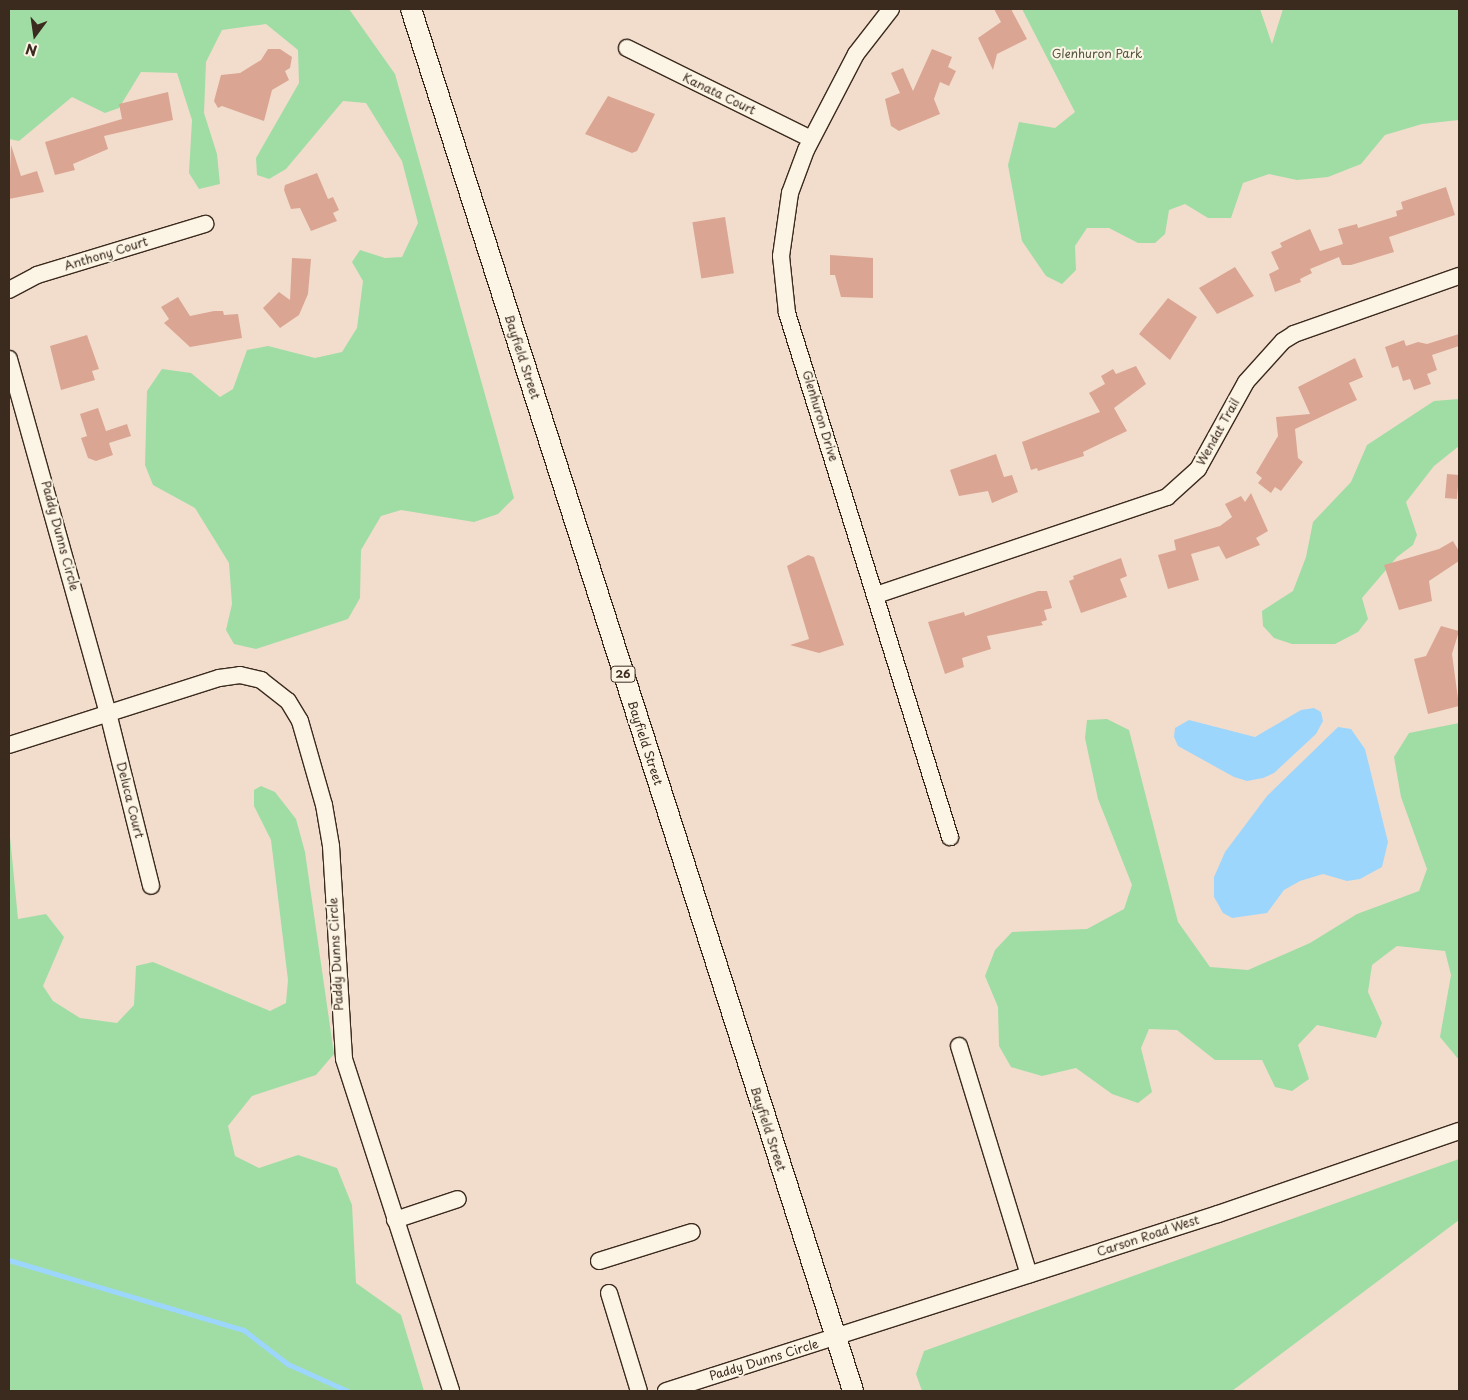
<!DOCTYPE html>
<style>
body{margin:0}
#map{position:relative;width:1468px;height:1400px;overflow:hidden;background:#f2ddcc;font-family:"Playpen Sans",sans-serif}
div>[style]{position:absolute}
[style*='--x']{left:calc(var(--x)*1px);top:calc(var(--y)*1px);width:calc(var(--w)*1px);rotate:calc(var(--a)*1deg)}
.green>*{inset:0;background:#9fdda5}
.water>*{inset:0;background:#9dd6fd}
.stream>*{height:4.5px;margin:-2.25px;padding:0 2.25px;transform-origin:2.25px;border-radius:2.25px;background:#9dd6fd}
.building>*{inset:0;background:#dba593;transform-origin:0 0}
.roads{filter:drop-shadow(1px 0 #3b2a1e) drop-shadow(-1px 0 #3b2a1e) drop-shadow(0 1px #3b2a1e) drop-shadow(0 -1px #3b2a1e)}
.minor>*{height:16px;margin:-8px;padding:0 8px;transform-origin:8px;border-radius:8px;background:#fcf5e5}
.major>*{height:20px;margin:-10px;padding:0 10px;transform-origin:10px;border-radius:10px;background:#fcf5e5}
span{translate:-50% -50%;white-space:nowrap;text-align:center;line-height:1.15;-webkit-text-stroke:4px #fcf5e5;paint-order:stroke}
.shield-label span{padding:1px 4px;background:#fcf5e5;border:1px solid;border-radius:4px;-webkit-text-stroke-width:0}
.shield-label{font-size:11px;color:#3b2a1e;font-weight:700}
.park-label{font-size:12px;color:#545740}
.street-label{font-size:12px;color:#3b2a1e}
.frame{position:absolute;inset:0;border:10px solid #3b2a1e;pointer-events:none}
.north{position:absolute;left:10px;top:10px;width:50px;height:50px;-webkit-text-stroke:4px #fcf5e5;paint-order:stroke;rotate:194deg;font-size:14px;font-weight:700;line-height:20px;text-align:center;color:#3b2a1e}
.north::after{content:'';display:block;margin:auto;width:18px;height:22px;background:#3b2a1e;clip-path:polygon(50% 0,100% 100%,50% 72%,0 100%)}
</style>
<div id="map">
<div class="green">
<div style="clip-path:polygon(9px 9px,349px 9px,395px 74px,514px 498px,498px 514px,474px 522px,401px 510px,381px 516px,361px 550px,360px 598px,348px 619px,256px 649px,234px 644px,226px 630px,232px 604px,229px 563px,195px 508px,153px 485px,145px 465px,147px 391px,162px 369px,191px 373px,220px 397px,233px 389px,247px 350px,268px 346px,315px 358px,342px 352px,357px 328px,363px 281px,352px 262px,360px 250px,385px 258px,402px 257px,418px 223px,402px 161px,366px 103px,343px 101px,286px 169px,269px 179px,257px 175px,256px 158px,299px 83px,298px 50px,266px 24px,222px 30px,206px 62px,204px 113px,217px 154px,220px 184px,199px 189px,189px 173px,192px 120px,177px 73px,141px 72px,119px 108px,105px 113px,72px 97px,19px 141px,9px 139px)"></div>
<div style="clip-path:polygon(1022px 9px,1260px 9px,1272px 44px,1283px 9px,1459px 9px,1459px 120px,1422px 124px,1385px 135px,1361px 164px,1328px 177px,1297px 180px,1269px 174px,1243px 183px,1231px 218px,1208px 218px,1185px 204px,1169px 210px,1165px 234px,1155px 243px,1138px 243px,1109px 228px,1087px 228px,1075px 246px,1076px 270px,1062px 284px,1046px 276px,1022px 241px,1008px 165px,1019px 122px,1055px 128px,1075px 112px)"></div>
<div style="clip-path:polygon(1459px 399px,1459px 446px,1434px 466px,1406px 502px,1417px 535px,1413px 545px,1397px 557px,1362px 598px,1368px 619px,1358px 632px,1335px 644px,1292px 644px,1274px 638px,1263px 626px,1262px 611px,1293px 591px,1306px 557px,1313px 522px,1351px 482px,1367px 445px,1434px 401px)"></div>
<div style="clip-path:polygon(1107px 719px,1129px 730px,1178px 922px,1210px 967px,1248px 970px,1310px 943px,1357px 914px,1419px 891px,1427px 869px,1401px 797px,1394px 757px,1409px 733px,1459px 723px,1459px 1060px,1440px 1037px,1451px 975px,1445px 951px,1397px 946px,1372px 965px,1368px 992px,1382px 1023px,1376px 1038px,1317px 1025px,1298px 1045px,1309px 1079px,1292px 1091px,1275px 1087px,1262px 1060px,1215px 1060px,1177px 1030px,1149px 1029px,1141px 1048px,1152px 1092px,1138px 1103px,1112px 1094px,1076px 1068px,1042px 1076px,1011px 1067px,999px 1046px,998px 1007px,985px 976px,995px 950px,1012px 932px,1087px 929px,1124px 909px,1132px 885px,1098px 799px,1085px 738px,1087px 720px)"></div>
<div style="clip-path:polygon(261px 786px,275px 792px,296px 819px,305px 852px,334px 1054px,316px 1075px,252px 1096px,228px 1126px,235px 1156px,259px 1168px,298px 1155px,337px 1168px,352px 1205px,356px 1283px,401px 1315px,424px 1391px,9px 1391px,9px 826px,18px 919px,46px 914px,64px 937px,43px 986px,53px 1001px,80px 1018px,117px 1023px,134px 1005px,136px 966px,153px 962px,270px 1011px,286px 1003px,288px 980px,271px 840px,254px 806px,254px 790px)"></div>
<div style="clip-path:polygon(1459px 1159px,1459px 1220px,1232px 1391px,922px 1391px,916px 1374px,924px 1351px)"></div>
</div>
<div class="water">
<div style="clip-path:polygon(1314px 708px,1321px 712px,1323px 721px,1316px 734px,1274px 773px,1263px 778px,1247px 781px,1234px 777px,1178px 746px,1174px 737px,1175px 728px,1189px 720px,1255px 737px,1301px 710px)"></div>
<div style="clip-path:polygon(1338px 727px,1351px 729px,1365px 749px,1388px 842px,1382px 867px,1360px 879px,1347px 881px,1323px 874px,1300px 881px,1284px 890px,1267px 913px,1232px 918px,1223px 913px,1214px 897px,1214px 877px,1225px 852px,1267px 796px)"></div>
</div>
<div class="stream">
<div style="--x:9;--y:1260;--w:245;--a:16.6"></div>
<div style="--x:244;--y:1330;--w:56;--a:37.7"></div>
<div style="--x:288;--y:1364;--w:66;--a:24.2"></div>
</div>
<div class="building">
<div style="clip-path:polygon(994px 9px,1011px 9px,1027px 39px,997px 54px,993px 70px,978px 38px,1001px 22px)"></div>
<div style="clip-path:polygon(268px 49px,280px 49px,292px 57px,290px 68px,285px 71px,289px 80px,272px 90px,264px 121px,222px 106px,218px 108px,214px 101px,221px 75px,240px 73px,261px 60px)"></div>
<div style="clip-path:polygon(932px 49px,952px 57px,948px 67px,956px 71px,949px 86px,940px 82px,934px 99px,940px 114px,899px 131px,891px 126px,885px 99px,900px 93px,891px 73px,903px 68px,913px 91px)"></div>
<div style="clip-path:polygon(168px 92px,173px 120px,104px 136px,108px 149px,73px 164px,75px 170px,55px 175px,45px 142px,122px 119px,119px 104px)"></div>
<div style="clip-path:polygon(608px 96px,655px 114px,637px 151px,632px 153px,585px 134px)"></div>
<div style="clip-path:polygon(11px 145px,21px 176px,37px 171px,44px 192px,9px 199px)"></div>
<div style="clip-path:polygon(317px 173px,328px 199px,333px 197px,339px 210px,333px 213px,337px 221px,311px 231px,300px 208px,291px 209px,284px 190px,285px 185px)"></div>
<div style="clip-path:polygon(1446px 187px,1455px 215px,1389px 237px,1394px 252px,1351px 265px,1342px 265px,1339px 257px,1310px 269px,1312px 273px,1300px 279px,1301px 282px,1275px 292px,1269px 274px,1279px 269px,1271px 252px,1282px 247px,1280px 243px,1310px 229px,1320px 251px,1343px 244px,1338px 229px,1357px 224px,1358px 228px,1397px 216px,1396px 211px,1403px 209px,1401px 202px)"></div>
<div style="left:725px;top:217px;width:57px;height:33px;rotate:81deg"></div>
<div style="clip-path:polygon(830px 255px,873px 258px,873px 298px,841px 297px,835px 275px,830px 275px)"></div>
<div style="clip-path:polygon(292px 258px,311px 259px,308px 294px,299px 315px,280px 328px,263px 308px,279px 292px,290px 300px)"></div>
<div style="clip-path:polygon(1235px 267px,1254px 296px,1217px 314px,1199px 288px)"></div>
<div style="clip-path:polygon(178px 297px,190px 316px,214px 311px,223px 311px,224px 315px,238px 314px,242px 338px,190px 347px,164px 323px,169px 319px,161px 307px)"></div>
<div style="clip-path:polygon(1168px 298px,1197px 317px,1170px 360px,1139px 334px)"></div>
<div style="clip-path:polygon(1459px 334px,1459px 346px,1432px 355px,1437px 370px,1427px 374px,1431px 384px,1414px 390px,1410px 379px,1403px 381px,1398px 366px,1392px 368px,1385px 347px,1404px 340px,1406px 346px,1418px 342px,1427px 344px)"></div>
<div style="clip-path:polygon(87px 335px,99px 369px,92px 371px,95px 380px,61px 390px,50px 346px)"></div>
<div style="clip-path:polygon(1355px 358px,1363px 377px,1349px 383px,1357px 400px,1295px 429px,1298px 458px,1303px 462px,1281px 491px,1275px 487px,1271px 493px,1258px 483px,1262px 478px,1256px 473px,1278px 436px,1276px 417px,1310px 414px,1298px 387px)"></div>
<div style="clip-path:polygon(1136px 366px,1146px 384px,1114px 408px,1127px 431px,1083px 452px,1084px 456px,1038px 471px,1037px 468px,1031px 470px,1022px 442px,1100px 412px,1089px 393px,1105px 384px,1101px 376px,1113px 369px,1116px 374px)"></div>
<div style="clip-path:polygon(98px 408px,106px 431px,127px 424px,131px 436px,109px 443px,113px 455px,96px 461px,88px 458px,81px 438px,87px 436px,80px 414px)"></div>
<div style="clip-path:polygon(996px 454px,1004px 477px,1012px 475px,1018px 492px,992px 503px,988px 491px,959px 496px,950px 470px)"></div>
<div style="left:1447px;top:474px;width:12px;height:24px;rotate:5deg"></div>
<div style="clip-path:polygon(1251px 493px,1268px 531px,1256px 538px,1260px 545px,1226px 559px,1219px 546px,1191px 554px,1199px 580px,1168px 589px,1158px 555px,1176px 550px,1174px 540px,1220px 526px,1232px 517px,1225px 504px,1241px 496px,1245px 502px)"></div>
<div style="clip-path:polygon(1453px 541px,1459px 551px,1459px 561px,1429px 581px,1432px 601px,1399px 610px,1384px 565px,1439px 549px)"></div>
<div style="clip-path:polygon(808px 555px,814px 557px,844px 645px,819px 653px,790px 645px,809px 639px,787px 566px)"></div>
<div style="clip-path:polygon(1121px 558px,1127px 576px,1120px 579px,1127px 597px,1081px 613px,1069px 581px,1074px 579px,1073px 576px)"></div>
<div style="clip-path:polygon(1038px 591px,1047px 591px,1052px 608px,1044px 610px,1047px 620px,1041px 622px,1043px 625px,987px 636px,991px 649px,962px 658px,964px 667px,945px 674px,928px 622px,964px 612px,965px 616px)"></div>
<div style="clip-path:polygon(1441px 626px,1459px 631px,1452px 654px,1459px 706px,1428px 714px,1414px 659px,1426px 656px)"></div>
</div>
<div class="roads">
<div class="minor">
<div style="--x:891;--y:9;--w:57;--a:127.9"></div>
<div style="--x:856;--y:54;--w:108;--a:117.5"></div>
<div style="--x:806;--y:150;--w:46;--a:110.4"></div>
<div style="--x:790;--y:193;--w:64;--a:98.1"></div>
<div style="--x:781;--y:256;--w:57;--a:84"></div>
<div style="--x:787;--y:313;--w:549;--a:72.72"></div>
<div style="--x:627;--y:48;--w:205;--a:26.3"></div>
<div style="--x:9;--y:290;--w:32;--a:-28"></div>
<div style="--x:37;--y:275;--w:176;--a:-16.9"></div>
<div style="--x:9;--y:359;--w:368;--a:74.4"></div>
<div style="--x:108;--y:713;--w:178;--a:76"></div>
<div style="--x:876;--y:595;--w:307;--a:-18.6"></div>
<div style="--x:1167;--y:497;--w:42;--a:-42.1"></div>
<div style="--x:1198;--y:469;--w:99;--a:-61.1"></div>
<div style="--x:1246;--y:382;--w:55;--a:-47.9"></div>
<div style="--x:1283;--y:341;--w:13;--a:-32"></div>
<div style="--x:1294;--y:334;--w:175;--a:-19.4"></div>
<div style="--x:9;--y:745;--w:220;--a:-17.7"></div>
<div style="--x:219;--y:678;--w:21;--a:-8"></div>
<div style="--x:240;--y:675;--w:22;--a:13"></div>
<div style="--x:261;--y:680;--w:34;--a:38"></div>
<div style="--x:288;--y:701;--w:23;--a:59"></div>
<div style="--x:300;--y:721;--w:87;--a:74.1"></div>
<div style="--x:324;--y:805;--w:42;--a:80.3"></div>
<div style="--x:331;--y:846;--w:213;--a:86.5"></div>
<div style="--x:344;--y:1059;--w:349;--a:72.1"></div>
<div style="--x:959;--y:1046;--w:239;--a:73"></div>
<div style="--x:395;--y:1220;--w:66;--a:-18.4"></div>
<div style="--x:599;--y:1261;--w:97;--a:-17.3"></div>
<div style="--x:609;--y:1293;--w:102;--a:73"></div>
<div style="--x:666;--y:1391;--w:580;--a:-17.78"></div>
<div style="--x:1218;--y:1214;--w:255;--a:-19"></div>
</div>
<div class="major">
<div style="--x:411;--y:9;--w:1451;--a:72.26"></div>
</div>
</div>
<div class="shield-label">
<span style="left:623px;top:674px">26</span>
</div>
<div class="park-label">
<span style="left:1097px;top:54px">Glenhuron Park</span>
</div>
<div class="street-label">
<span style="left:719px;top:94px;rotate:26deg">Kanata Court</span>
<span style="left:106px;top:254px;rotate:-17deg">Anthony Court</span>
<span style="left:522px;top:357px;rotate:72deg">Bayfield Street</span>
<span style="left:820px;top:416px;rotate:73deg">Glenhuron Drive</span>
<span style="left:1218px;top:432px;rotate:-61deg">Wendat Trail</span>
<span style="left:60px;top:536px;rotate:75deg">Paddy Dunns Circle</span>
<span style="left:645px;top:743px;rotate:72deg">Bayfield Street</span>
<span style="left:130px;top:800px;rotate:76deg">Deluca Court</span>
<span style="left:336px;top:954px;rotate:-93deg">Paddy Dunns Circle</span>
<span style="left:768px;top:1129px;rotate:72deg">Bayfield Street</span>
<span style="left:1148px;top:1236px;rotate:-18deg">Carson Road West</span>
<span style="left:764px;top:1360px;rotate:-17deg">Paddy Dunns Circle</span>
</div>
<div class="frame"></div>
<div class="north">N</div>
</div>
